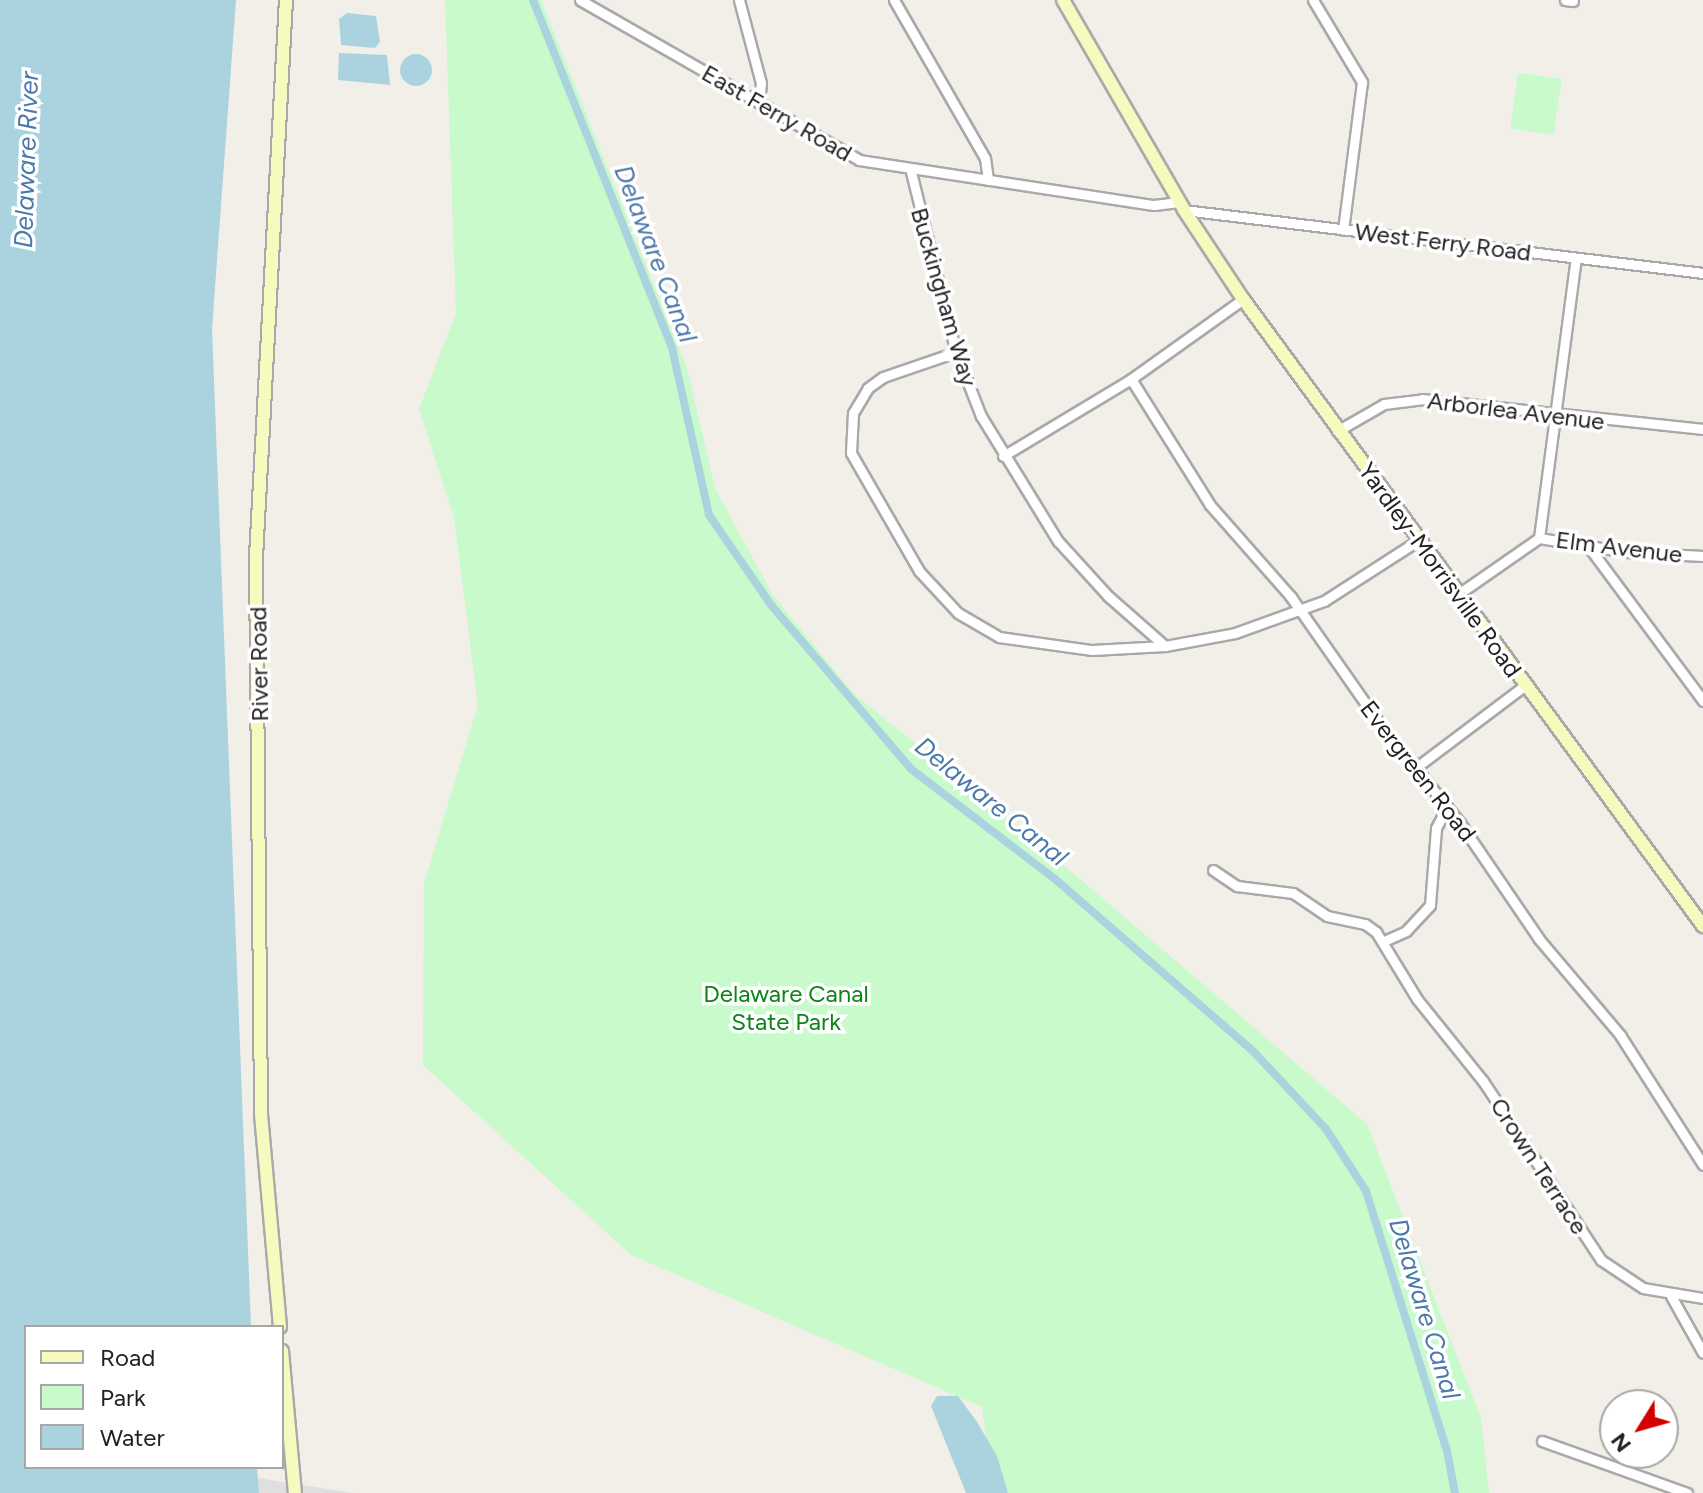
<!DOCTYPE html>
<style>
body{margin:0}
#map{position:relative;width:1703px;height:1493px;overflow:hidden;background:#f2efe9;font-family:Figtree,sans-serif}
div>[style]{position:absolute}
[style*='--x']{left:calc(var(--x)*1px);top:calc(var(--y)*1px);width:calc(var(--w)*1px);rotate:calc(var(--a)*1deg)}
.residential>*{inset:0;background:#e0dfdf}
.park>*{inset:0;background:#c8facc;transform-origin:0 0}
.water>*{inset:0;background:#aad3df}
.round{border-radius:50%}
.canal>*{height:8px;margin:-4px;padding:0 4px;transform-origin:4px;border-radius:4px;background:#aad3df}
.roads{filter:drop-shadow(2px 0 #a9a9a9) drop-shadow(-2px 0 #a9a9a9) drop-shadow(0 2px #a9a9a9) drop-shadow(0 -2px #a9a9a9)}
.minor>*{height:9px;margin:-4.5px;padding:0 4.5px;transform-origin:4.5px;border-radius:4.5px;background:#fff}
.secondary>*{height:12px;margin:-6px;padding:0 6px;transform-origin:6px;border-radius:6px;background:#f7fabf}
span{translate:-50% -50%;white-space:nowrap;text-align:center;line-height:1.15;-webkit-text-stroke:7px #fff;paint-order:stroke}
.street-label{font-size:24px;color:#222}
.park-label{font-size:24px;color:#0c8416}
.water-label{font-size:26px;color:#4a7aab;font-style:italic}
.legend{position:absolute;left:24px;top:1325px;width:260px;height:144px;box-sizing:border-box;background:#fff;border:2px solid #a7a7a7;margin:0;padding:10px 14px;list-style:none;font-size:24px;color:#222}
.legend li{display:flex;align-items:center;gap:16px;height:40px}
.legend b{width:40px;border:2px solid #a7a7a7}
.north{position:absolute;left:1599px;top:1389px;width:80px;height:80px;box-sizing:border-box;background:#fff;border:2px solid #a7a7a7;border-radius:50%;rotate:233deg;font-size:22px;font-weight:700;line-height:32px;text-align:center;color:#222}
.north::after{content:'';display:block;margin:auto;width:28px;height:36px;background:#d40000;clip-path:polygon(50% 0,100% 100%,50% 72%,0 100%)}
</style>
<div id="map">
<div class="residential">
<div style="clip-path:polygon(258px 1478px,353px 1493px,259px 1493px)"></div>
</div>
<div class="park">
<div style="clip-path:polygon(445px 0,541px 0,687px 368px,715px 488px,772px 594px,854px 694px,1006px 816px,1367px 1124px,1481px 1418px,1489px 1493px,992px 1493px,982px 1407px,631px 1255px,423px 1065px,424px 883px,478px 705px,454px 518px,419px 409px,456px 313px)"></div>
<div style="left:1518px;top:73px;width:44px;height:56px;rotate:8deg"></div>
</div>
<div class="water">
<div style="clip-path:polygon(0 0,236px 0,212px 329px,251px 1327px,26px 1327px,26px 1467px,257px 1467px,259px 1493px,0 1493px)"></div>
<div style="clip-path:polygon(347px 13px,376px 16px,380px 42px,375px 48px,341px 45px,339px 19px)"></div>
<div style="clip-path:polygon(339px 53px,387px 55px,390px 85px,338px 80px)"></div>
<div class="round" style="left:400px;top:54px;width:32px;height:32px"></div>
<div style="clip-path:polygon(937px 1396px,958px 1396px,977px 1422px,997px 1456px,1008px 1493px,966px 1493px,931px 1406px)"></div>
</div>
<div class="canal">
<div style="--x:533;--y:0;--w:375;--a:68.2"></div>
<div style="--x:672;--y:348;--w:171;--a:77.5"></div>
<div style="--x:709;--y:515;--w:109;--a:55.4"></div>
<div style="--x:771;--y:605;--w:216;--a:49.5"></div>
<div style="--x:911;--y:769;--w:181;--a:37.4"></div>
<div style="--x:1055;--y:879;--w:262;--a:41"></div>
<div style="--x:1253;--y:1051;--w:107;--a:46.9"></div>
<div style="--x:1326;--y:1129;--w:74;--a:57.2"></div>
<div style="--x:1366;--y:1191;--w:272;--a:72.7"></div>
<div style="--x:1447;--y:1451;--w:43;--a:79.2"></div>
</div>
<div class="roads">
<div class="minor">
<div style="--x:580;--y:0;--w:322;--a:29.8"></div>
<div style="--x:859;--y:160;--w:298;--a:8.7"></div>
<div style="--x:1154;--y:205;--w:25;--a:-7"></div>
<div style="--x:739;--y:0;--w:86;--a:75.2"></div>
<div style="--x:761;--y:83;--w:20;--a:96"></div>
<div style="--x:894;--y:0;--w:182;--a:60.1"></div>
<div style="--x:985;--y:158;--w:22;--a:82"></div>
<div style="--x:1313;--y:0;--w:96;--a:59.1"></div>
<div style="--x:1362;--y:82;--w:149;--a:97.3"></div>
<div style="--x:1565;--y:0;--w:8;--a:7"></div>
<div style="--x:910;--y:168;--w:190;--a:76"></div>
<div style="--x:956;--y:352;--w:69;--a:68.7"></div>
<div style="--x:981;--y:416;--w:147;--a:58.4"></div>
<div style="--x:1058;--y:541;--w:74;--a:47.7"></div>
<div style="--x:1108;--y:596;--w:76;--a:41.3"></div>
<div style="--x:1184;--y:210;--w:523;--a:6.92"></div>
<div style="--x:956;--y:352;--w:77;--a:161.1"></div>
<div style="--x:883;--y:377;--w:19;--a:144"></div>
<div style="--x:868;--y:388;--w:29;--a:121"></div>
<div style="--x:853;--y:413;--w:40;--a:92.9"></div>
<div style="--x:851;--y:453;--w:136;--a:60"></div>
<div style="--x:919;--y:571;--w:57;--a:47.1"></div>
<div style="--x:958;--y:613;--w:48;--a:30.3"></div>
<div style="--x:999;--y:637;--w:94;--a:8"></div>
<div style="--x:1092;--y:650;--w:73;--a:-3.1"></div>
<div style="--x:1165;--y:646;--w:71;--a:-10.5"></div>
<div style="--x:1235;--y:633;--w:95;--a:-19.8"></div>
<div style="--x:1324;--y:601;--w:111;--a:-32.8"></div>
<div style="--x:1131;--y:379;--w:149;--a:57.9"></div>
<div style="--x:1210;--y:505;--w:123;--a:48.6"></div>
<div style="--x:1291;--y:597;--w:150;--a:55"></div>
<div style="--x:1377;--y:720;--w:132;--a:51.1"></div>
<div style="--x:1460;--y:823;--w:140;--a:55.7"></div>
<div style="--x:1539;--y:939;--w:126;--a:49.8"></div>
<div style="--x:1620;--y:1035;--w:154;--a:57.4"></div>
<div style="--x:1337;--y:431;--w:54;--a:-29.9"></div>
<div style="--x:1384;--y:404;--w:38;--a:-7"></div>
<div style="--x:1422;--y:399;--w:283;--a:6.1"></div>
<div style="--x:1003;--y:456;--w:149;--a:-31"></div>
<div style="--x:1131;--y:379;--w:138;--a:-35.5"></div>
<div style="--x:1539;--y:538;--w:282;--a:-82.5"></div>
<div style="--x:1588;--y:546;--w:193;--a:53.4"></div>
<div style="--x:1457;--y:595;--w:100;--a:-34.8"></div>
<div style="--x:1539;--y:538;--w:88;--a:9.1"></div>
<div style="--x:1626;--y:552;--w:77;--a:3"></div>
<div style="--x:1414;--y:769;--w:138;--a:-37"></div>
<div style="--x:1213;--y:870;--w:29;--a:34"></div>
<div style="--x:1237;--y:886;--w:56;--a:7.1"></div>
<div style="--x:1293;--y:893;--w:41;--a:34.1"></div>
<div style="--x:1327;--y:916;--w:39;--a:12"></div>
<div style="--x:1365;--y:924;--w:14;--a:36"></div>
<div style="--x:1376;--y:932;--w:79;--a:58.5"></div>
<div style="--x:1417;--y:999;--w:105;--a:51.2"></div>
<div style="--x:1483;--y:1081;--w:214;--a:56.6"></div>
<div style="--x:1601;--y:1260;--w:50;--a:33.7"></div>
<div style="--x:1643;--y:1288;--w:61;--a:9.5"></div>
<div style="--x:1384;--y:941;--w:24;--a:-24"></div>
<div style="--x:1406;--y:931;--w:35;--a:-47"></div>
<div style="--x:1430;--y:905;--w:77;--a:-85.5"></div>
<div style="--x:1436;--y:828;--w:21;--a:-62"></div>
<div style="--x:1671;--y:1296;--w:65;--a:60.7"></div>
<div style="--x:1542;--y:1441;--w:154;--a:19.7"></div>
</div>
<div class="secondary">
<div style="--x:1063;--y:0;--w:242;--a:60"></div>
<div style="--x:1184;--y:210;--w:107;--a:56.5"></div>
<div style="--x:1243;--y:299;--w:778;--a:53.73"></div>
<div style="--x:280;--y:1327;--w:215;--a:-95.1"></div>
<div style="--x:261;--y:1113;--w:556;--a:-90.52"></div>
<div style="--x:256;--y:557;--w:558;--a:-86.92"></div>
<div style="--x:282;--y:1351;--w:143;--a:84.8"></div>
</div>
</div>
<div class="street-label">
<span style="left:777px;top:113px;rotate:30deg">East Ferry Road</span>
<span style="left:1443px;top:242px;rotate:7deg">West Ferry Road</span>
<span style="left:944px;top:297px;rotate:74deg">Buckingham Way</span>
<span style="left:1516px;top:411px;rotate:7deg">Arborlea Avenue</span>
<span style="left:1619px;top:547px;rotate:7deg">Elm Avenue</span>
<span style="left:1440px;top:570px;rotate:54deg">Yardley-Morrisville Road</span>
<span style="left:259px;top:664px;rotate:-91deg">River Road</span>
<span style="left:1418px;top:771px;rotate:52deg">Evergreen Road</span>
<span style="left:1539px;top:1166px;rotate:57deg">Crown Terrace</span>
</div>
<div class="park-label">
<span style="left:786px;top:1008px">Delaware Canal<br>State Park</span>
</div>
<div class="water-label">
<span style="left:27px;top:160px;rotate:-88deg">Delaware River</span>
<span style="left:655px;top:254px;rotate:69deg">Delaware Canal</span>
<span style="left:991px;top:802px;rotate:39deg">Delaware Canal</span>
<span style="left:1424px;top:1309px;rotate:73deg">Delaware Canal</span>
</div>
<ul class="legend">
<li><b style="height:10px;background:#f7fabf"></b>Road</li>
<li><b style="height:22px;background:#c8facc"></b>Park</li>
<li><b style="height:22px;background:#aad3df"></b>Water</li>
</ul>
<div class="north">N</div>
</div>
